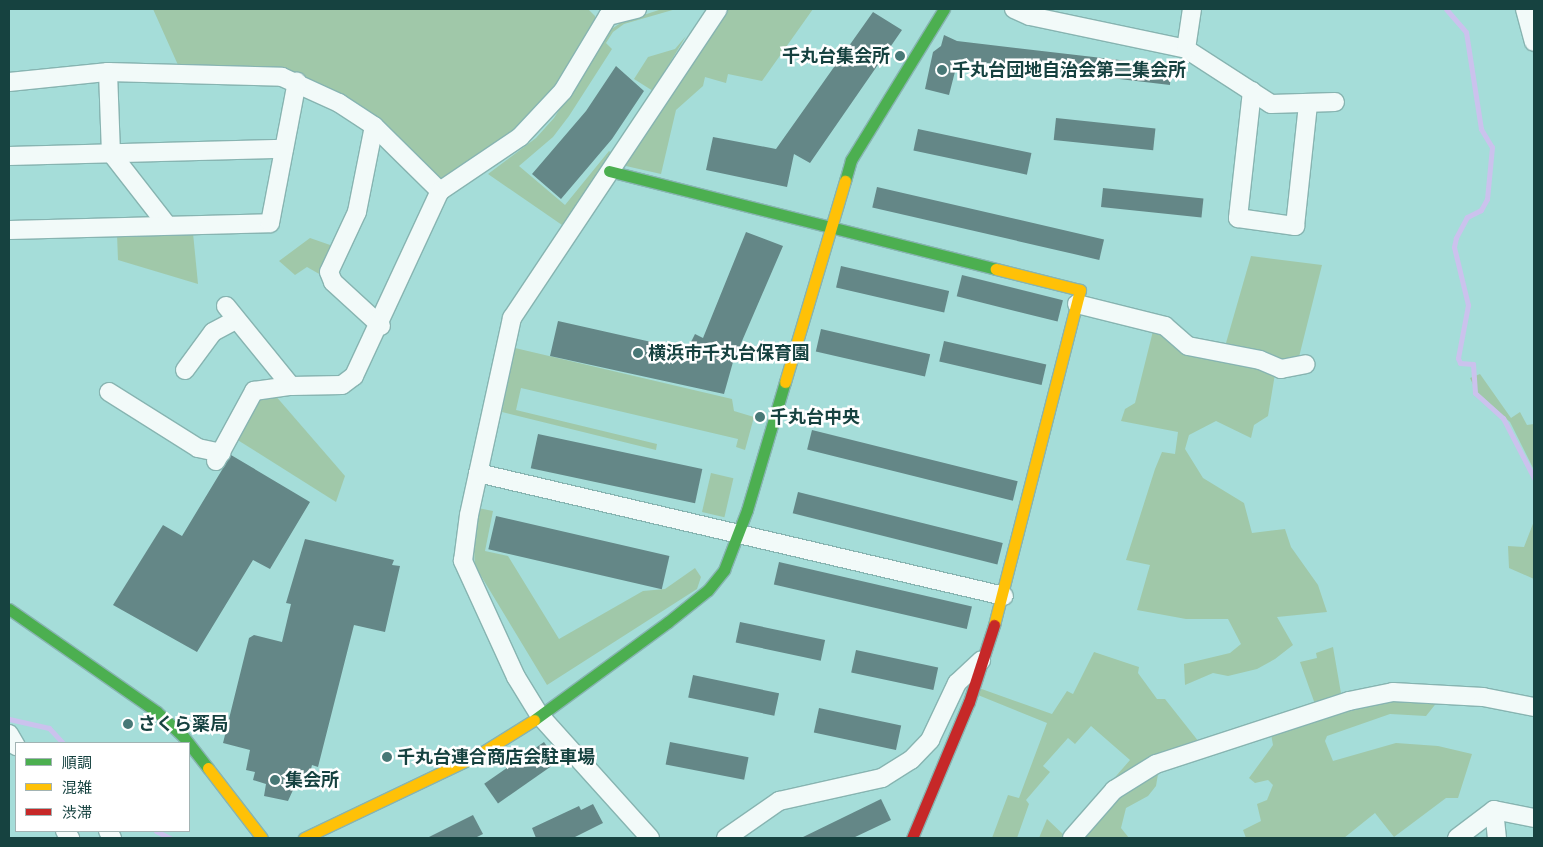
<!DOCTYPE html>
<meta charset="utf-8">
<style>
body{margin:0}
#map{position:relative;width:1543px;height:847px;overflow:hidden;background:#a5ddd9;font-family:"Varela Round","Noto Sans JP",sans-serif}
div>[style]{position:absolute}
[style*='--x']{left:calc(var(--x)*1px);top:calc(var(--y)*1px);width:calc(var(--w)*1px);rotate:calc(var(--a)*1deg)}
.green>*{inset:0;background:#a0c8a9;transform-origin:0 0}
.stream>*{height:5px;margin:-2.5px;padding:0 2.5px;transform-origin:2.5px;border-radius:2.5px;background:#cbc2ed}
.building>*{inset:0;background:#648787;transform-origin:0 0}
.roads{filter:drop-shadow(1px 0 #87b4b1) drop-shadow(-1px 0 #87b4b1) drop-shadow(0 1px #87b4b1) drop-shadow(0 -1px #87b4b1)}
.street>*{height:18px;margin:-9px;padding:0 9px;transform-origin:9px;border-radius:9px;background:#f2faf9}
.fast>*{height:11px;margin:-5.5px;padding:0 5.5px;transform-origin:5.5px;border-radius:5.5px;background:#4caf50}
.slow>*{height:11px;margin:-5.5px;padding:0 5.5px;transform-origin:5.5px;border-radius:5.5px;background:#ffc107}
.jam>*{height:11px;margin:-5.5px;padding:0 5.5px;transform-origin:5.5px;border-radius:5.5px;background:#c62828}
.dots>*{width:14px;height:14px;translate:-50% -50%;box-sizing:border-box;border:2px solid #fff;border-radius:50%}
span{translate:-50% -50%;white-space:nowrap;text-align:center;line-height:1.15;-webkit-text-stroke:5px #fff;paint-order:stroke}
.poi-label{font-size:18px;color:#164240;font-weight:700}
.right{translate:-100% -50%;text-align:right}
.left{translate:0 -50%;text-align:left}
.frame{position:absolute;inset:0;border:10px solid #164240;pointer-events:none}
.legend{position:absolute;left:15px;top:742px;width:175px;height:90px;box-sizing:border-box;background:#fff;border:1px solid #a2b3b3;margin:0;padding:6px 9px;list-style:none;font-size:15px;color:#164240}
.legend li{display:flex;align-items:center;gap:10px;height:25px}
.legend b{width:25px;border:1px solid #a2b3b3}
</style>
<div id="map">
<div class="green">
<div style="clip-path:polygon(153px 9px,588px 9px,595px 16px,595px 26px,560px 84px,517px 135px,444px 182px,285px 74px,241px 66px,178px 65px)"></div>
<div style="clip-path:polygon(662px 9px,676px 9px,624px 24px,613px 32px,606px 43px,612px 49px,569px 116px,553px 137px,519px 166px,565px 205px,609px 151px,614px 155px,562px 225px,488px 174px,536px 138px,554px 118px,610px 30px,622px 22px)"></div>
<div style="clip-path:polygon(725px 9px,813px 9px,762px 81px,728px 74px,726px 83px,705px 77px,703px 86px,676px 110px,661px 174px,626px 166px,623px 160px)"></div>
<div style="clip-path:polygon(686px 36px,653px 91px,634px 79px,648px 57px,675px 49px)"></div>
<div style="clip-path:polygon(193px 233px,198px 284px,118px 260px,117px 234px)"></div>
<div style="clip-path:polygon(310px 238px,333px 246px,321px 275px,307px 267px,295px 275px,279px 261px)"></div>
<div style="clip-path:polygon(1251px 256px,1322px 265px,1298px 361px,1285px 361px,1226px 343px)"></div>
<div style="clip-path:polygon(1153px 331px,1275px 374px,1268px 416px,1254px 425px,1251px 438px,1216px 421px,1189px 435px,1185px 449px,1203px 478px,1244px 503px,1252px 533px,1285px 529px,1291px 547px,1318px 585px,1327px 612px,1277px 617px,1293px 645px,1275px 659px,1257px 669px,1228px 676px,1213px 673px,1185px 685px,1184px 664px,1230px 653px,1241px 644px,1228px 619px,1186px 619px,1137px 610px,1150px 565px,1126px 560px,1155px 469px,1162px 452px,1175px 454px,1178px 432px,1121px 421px,1125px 409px,1135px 403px)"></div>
<div style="clip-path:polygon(515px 348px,732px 399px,734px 411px,754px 417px,745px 450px,736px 447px,738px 439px,521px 388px,516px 410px,657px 444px,656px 450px,502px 412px)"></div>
<div style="clip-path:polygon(1480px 374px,1511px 418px,1520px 412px,1527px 425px,1534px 424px,1534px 470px,1510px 422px,1476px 391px,1470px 378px)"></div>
<div style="clip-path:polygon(258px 394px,274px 394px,345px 476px,336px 502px,236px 439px)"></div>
<div style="left:711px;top:473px;width:23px;height:40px;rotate:13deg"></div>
<div style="clip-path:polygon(478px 508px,493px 511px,485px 551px,508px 556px,559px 639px,643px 591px,665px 589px,695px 568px,701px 577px,697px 589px,547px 685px,475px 566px,473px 536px)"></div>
<div style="clip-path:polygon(1534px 521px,1534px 579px,1509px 568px,1508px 546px,1524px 547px)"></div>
<div style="clip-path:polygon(1333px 647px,1342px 699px,1316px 707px,1300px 662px,1317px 658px,1316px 653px)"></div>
<div style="clip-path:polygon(1094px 652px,1139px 667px,1138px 673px,1157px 699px,1165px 699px,1199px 742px,1110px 783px,1130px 760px,1091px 726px,1075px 744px,1068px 738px,1043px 766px,1050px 772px,1026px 800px,1029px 804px,1017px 838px,992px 838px,1008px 795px,1019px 798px,1047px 723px,973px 693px,976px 687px,1052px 714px,1067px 691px,1073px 694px)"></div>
<div style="clip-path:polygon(1401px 699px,1438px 701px,1426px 716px,1390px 714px,1327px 736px,1325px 741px,1333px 761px,1396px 743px,1438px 746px,1472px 754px,1458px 798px,1446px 798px,1394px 837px,1375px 813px,1344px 838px,1246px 838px,1243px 830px,1261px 821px,1257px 804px,1267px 800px,1273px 785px,1268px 780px,1255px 783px,1249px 778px,1273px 745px,1271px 734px,1363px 705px)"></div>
<div style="clip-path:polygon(1154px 769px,1158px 774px,1156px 786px,1148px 796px,1126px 808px,1121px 828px,1129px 838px,1077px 838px,1116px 793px)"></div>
<div style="clip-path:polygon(1047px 819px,1065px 836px,1063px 838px,1039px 838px)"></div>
</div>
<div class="stream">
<div style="--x:1446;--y:9;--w:30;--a:49"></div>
<div style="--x:1466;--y:32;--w:98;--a:81.2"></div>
<div style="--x:1481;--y:129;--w:21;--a:59"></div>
<div style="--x:1492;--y:147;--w:52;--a:95.5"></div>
<div style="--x:1487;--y:199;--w:13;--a:119"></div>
<div style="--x:1481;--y:210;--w:16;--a:153"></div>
<div style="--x:1467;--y:217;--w:24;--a:118"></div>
<div style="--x:1456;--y:238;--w:9;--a:103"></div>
<div style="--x:1454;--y:247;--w:60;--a:76.4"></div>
<div style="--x:1468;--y:305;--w:54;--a:100.7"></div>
<div style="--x:1458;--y:358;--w:5;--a:68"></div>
<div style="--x:1460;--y:363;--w:13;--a:4"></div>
<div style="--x:1473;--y:364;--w:29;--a:86"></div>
<div style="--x:1475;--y:393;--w:38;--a:42"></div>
<div style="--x:1503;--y:418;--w:68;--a:62.7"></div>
<div style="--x:9;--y:719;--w:41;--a:12.7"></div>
<div style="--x:49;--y:728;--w:21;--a:47"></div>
<div style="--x:156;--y:831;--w:16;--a:27"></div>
</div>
<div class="building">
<div style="clip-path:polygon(873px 12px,902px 30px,810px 163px,794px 154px,787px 187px,706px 170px,713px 137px,776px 149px)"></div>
<div style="clip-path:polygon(944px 35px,957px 41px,1171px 66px,1170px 85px,958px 60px,949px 95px,925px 89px,933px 52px,941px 46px)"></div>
<div style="clip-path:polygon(616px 66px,644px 91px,612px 139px,561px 199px,532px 174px,586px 111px)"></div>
<div style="left:1056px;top:118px;width:100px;height:22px;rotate:6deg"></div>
<div style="left:918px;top:129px;width:116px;height:22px;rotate:12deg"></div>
<div style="left:877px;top:187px;width:233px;height:21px;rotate:13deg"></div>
<div style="left:1103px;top:188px;width:101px;height:19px;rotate:6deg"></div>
<div style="clip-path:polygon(746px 232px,783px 246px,733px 362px,724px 394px,550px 356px,558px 321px,687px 350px,695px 334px,703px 338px)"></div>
<div style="left:841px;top:266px;width:111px;height:22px;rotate:13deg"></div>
<div style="left:962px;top:275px;width:104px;height:22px;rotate:14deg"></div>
<div style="left:821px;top:329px;width:112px;height:23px;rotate:13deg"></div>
<div style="left:944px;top:341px;width:105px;height:21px;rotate:13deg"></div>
<div style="left:812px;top:430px;width:212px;height:20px;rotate:14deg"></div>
<div style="left:538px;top:434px;width:168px;height:35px;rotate:12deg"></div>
<div style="clip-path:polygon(231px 455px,310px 502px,270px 569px,253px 560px,197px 652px,113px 605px,163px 525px,182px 536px)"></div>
<div style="left:798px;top:492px;width:211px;height:22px;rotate:14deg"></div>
<div style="left:496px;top:516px;width:178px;height:34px;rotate:13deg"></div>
<div style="clip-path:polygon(305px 539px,394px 560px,392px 565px,400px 566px,385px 632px,354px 625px,318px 767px,312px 765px,308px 781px,298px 779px,288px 801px,264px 796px,266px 784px,253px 780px,255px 772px,246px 770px,250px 750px,223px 743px,249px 638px,254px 635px,282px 642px,291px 604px,286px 603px)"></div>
<div style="left:779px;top:562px;width:198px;height:23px;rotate:13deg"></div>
<div style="left:740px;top:622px;width:87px;height:21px;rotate:12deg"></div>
<div style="left:856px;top:650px;width:84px;height:23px;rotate:12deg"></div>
<div style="left:693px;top:675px;width:88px;height:23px;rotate:12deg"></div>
<div style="left:819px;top:708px;width:84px;height:25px;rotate:12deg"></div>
<div style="left:544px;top:742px;width:24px;height:73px;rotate:55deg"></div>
<div style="left:670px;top:742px;width:80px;height:23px;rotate:11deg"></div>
<div style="clip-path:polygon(881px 799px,891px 820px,853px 838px,801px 838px)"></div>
<div style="clip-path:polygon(593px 804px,603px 823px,573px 838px,536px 838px,532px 828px,579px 806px,581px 810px)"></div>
<div style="clip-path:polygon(473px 815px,483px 834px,475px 838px,427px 838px)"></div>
</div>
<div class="roads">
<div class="street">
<div style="--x:1014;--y:9;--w:17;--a:24"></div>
<div style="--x:1030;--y:16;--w:159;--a:11.9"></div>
<div style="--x:1186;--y:49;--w:101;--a:32.9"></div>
<div style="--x:1271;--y:104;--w:64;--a:-1.8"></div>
<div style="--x:1525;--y:9;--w:34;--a:75"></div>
<div style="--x:1186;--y:49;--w:40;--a:-81.5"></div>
<div style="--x:108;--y:72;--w:81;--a:87.9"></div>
<div style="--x:111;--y:153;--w:91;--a:52.1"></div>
<div style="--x:9;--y:82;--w:100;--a:-5.8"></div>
<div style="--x:108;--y:72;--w:174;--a:1.6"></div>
<div style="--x:282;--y:77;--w:63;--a:24.5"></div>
<div style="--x:339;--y:103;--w:42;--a:33.3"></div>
<div style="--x:374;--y:126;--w:93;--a:44.6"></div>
<div style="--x:1252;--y:91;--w:128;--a:96.3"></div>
<div style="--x:1238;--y:218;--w:58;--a:8"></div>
<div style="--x:1295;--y:226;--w:123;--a:-83.9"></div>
<div style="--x:374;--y:126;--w:88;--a:101.2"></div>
<div style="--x:357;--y:212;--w:66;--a:115"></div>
<div style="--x:329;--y:272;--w:11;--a:68"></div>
<div style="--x:333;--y:282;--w:65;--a:42.5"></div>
<div style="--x:9;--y:156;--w:275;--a:-1.5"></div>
<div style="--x:9;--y:230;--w:261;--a:-1.5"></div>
<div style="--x:270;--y:223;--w:144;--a:-79.2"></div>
<div style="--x:1077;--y:304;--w:91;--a:14"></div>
<div style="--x:1165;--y:326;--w:30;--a:41"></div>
<div style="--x:1188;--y:346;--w:73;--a:11"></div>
<div style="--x:1260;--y:360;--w:23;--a:23"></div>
<div style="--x:1281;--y:369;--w:25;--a:-11"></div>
<div style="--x:226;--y:306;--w:103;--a:50.9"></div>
<div style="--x:291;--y:386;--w:51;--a:-1.1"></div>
<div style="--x:342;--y:385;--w:15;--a:-37"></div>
<div style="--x:354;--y:376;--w:204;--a:-65.1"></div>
<div style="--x:440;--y:191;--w:97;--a:-34"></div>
<div style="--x:520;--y:137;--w:63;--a:-46.9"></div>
<div style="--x:563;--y:91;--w:87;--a:-59"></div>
<div style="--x:608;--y:16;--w:30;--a:-14"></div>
<div style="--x:185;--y:370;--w:47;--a:-53.6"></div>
<div style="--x:213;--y:332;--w:26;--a:-28"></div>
<div style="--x:109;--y:392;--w:105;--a:32.2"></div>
<div style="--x:198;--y:448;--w:24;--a:12"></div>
<div style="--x:216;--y:461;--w:80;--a:-61.5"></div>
<div style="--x:254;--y:391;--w:37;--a:-8"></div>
<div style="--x:478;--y:473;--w:540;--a:13.16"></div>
<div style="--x:9;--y:734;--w:14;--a:60"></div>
<div style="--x:1494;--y:810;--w:28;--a:84"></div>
<div style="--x:65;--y:831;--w:9;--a:54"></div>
<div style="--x:108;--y:831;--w:8;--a:60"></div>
<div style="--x:650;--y:838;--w:164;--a:-132"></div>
<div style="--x:540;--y:716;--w:46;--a:-121.6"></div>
<div style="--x:516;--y:677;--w:128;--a:-114.6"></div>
<div style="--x:463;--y:561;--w:46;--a:-82.6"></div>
<div style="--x:469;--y:515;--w:202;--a:-77.7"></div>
<div style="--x:512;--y:318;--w:371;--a:-56.3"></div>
<div style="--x:726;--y:838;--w:65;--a:-34.9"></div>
<div style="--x:779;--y:801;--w:106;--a:-12.6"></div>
<div style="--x:882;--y:778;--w:34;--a:-32"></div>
<div style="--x:911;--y:760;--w:28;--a:-46"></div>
<div style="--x:930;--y:740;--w:63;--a:-64.7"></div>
<div style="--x:957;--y:683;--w:33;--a:-43"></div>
<div style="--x:1072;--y:838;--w:64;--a:-48.8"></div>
<div style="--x:1114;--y:790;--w:49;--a:-31.8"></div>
<div style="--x:1156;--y:764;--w:203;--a:-18.1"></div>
<div style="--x:1349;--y:701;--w:45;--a:-11.6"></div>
<div style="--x:1393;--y:692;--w:90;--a:3.2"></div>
<div style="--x:1483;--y:697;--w:52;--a:11.1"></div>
<div style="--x:1457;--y:838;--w:46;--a:-37.1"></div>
<div style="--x:1494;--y:810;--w:41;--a:11.3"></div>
</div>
<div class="fast">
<div style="--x:609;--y:171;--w:399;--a:14.2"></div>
<div style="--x:845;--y:181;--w:22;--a:-74"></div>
<div style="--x:851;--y:160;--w:177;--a:-58.4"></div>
<div style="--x:9;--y:609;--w:180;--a:34.8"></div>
<div style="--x:157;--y:712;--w:35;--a:43"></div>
<div style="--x:183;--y:736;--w:41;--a:52"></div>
<div style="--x:534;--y:720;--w:166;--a:-36.2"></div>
<div style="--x:668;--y:622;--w:51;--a:-38.7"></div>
<div style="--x:708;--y:590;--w:26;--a:-51"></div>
<div style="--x:724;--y:570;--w:64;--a:-69"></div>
<div style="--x:747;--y:510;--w:134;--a:-73.5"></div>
</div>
<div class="slow">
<div style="--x:785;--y:382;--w:210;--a:-73.4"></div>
<div style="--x:994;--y:625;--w:346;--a:-75.6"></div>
<div style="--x:1080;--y:290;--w:87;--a:-166"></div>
<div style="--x:208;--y:768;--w:88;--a:52.4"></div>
<div style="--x:304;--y:838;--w:193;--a:-25.5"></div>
<div style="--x:478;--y:755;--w:66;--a:-32"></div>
</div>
<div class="jam">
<div style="--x:912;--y:838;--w:147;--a:-67.3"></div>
<div style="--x:969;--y:702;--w:81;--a:-72"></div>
</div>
</div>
<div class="dots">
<div style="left:900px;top:56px;background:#487876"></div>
<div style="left:942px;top:70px;background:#487876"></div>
<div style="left:638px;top:353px;background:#487876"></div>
<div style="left:760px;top:417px;background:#487876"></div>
<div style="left:128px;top:724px;background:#487876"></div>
<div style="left:387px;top:757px;background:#487876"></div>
<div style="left:275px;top:780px;background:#487876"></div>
</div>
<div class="poi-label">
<span class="right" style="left:890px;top:56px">千丸台集会所</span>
<span class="left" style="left:952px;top:70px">千丸台団地自治会第二集会所</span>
<span class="left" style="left:648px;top:353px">横浜市千丸台保育園</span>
<span class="left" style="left:770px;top:417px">千丸台中央</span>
<span class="left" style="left:138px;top:724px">さくら薬局</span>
<span class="left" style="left:397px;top:757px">千丸台連合商店会駐車場</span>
<span class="left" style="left:285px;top:780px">集会所</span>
</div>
<div class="frame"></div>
<ul class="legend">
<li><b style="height:6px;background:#4caf50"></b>順調</li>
<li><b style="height:6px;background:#ffc107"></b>混雑</li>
<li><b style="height:6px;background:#c62828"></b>渋滞</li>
</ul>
</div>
